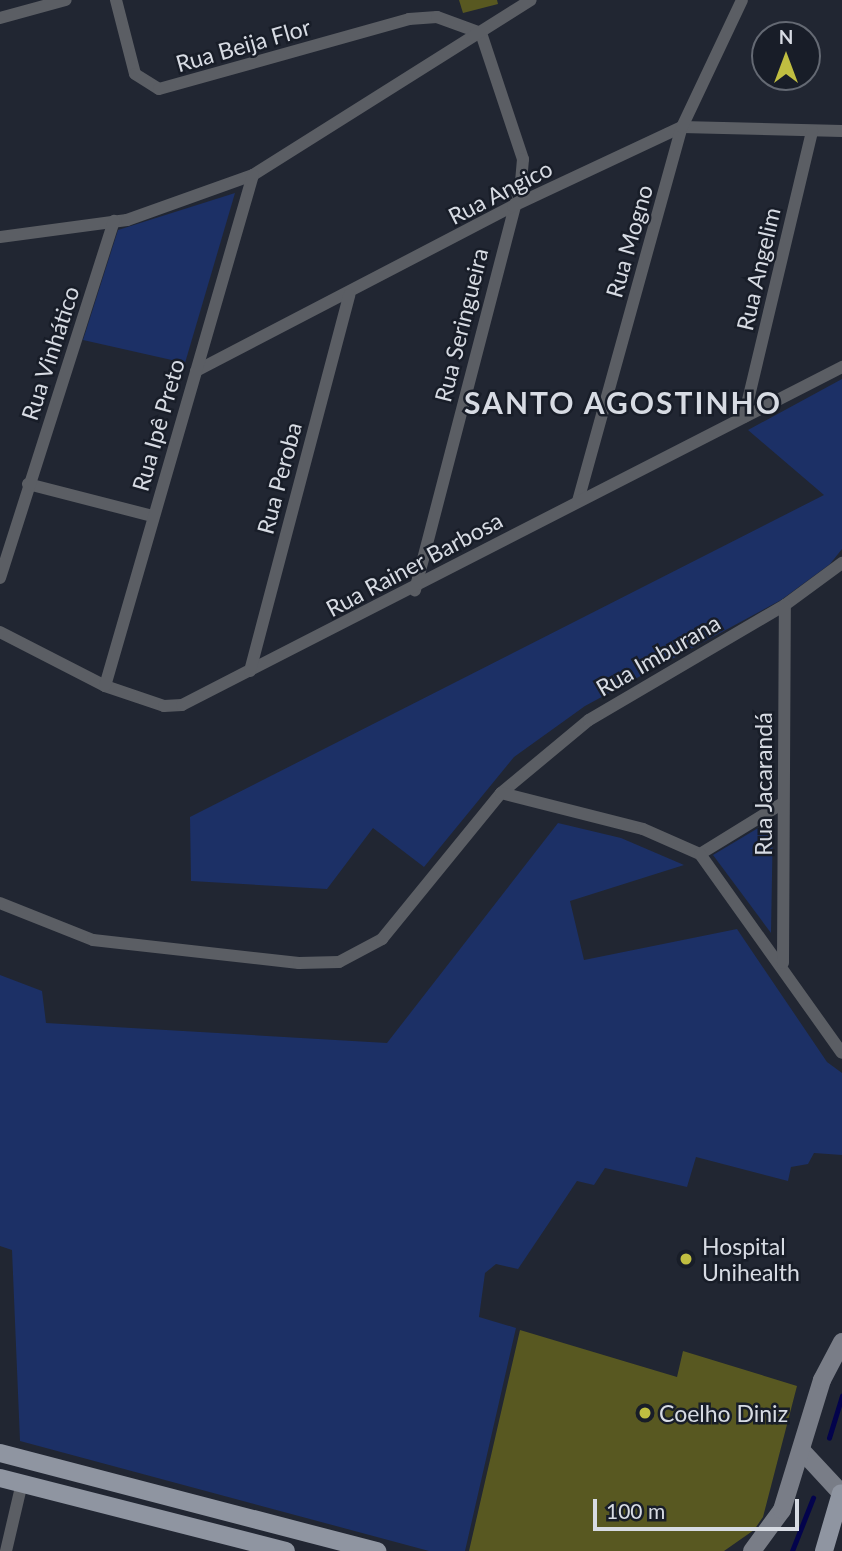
<!DOCTYPE html>
<meta charset="utf-8">
<style>
body{margin:0}
#map{position:relative;width:842px;height:1551px;overflow:hidden;background:#212632;font-family:Lato,sans-serif}
div>[style]{position:absolute}
[style*='--x']{left:calc(var(--x)*1px);top:calc(var(--y)*1px);width:calc(var(--w)*1px);rotate:calc(var(--a)*1deg)}
.green>*{inset:0;background:#1c3066}
.stream>*{height:4.5px;margin:-2.25px;padding:0 2.25px;transform-origin:2.25px;border-radius:2.25px;background:#03034c}
.building>*{inset:0;background:#585821}
.street>*{height:12px;margin:-6px;padding:0 6px;transform-origin:6px;border-radius:6px;background:#5b5e64}
.secondary>*{height:18px;margin:-9px;padding:0 9px;transform-origin:9px;border-radius:9px;background:#797d87}
.primary>*{height:18px;margin:-9px;padding:0 9px;transform-origin:9px;border-radius:9px;background:#8f95a1}
.dots>*{width:19px;height:19px;translate:-50% -50%;box-sizing:border-box;border:4px solid #181d28;border-radius:50%}
span{translate:-50% -50%;white-space:nowrap;text-align:center;line-height:1.15;-webkit-text-stroke:5px #181d28;paint-order:stroke}
.street-label{font-size:23px;color:#d7dbe3}
.poi-label{font-size:23px;color:#d7dbe3}
.left{translate:0 -50%;text-align:left}
.district-label{font-size:30px;color:#d7dbe3;font-weight:700;letter-spacing:2px}
.north{position:absolute;left:751px;top:21px;width:70px;height:70px;box-sizing:border-box;background:#181d28;border:2px solid #646973;border-radius:50%;rotate:0deg;font-size:19px;font-weight:700;line-height:28px;text-align:center;color:#d7dbe3}
.north::after{content:'';display:block;margin:auto;width:24px;height:32px;background:#c0be41;clip-path:polygon(50% 0,100% 100%,50% 72%,0 100%)}
.scale{position:absolute;left:593px;top:1499px;width:206px;height:32px;box-sizing:border-box;border:4px solid #d7dbe3;border-top:0;padding-left:9px;font-size:21px;line-height:24px;white-space:nowrap;color:#d7dbe3;-webkit-text-stroke:5px #181d28;paint-order:stroke}
</style>
<div id="map">
<div class="green">
<div style="clip-path:polygon(235px 193px,185px 363px,83px 340px,118px 230px)"></div>
<div style="clip-path:polygon(842px 379px,842px 549px,830px 564px,781px 600px,585px 706px,514px 757px,424px 867px,373px 828px,327px 889px,191px 881px,190px 817px,824px 495px,748px 430px)"></div>
<div style="clip-path:polygon(773px 819px,771px 933px,713px 855px)"></div>
<div style="clip-path:polygon(558px 823px,621px 838px,684px 865px,570px 901px,584px 960px,737px 929px,827px 1062px,842px 1073px,842px 1155px,814px 1153px,808px 1164px,791px 1167px,788px 1181px,696px 1157px,687px 1187px,605px 1168px,594px 1185px,577px 1181px,518px 1269px,496px 1264px,485px 1273px,479px 1317px,516px 1328px,465px 1551px,429px 1551px,20px 1441px,12px 1250px,0 1246px,0 975px,42px 991px,46px 1023px,387px 1043px)"></div>
</div>
<div class="stream">
<div style="--x:829;--y:1438;--w:44;--a:-72.8"></div>
<div style="--x:792;--y:1551;--w:57;--a:-68.4"></div>
</div>
<div class="building">
<div style="clip-path:polygon(459px 0,497px 0,498px 4px,463px 13px)"></div>
<div style="clip-path:polygon(520px 1330px,677px 1377px,683px 1351px,797px 1386px,763px 1517px,754px 1530px,724px 1551px,469px 1551px)"></div>
</div>
<div class="street">
<div style="--x:116;--y:0;--w:76;--a:75.6"></div>
<div style="--x:135;--y:74;--w:28;--a:32"></div>
<div style="--x:159;--y:89;--w:260;--a:-15.6"></div>
<div style="--x:409;--y:19;--w:28;--a:-4"></div>
<div style="--x:437;--y:17;--w:47;--a:20"></div>
<div style="--x:481;--y:33;--w:133;--a:71.6"></div>
<div style="--x:523;--y:159;--w:24;--a:95"></div>
<div style="--x:521;--y:183;--w:421;--a:104.6"></div>
<div style="--x:0;--y:18;--w:68;--a:-15.3"></div>
<div style="--x:0;--y:237;--w:128;--a:-7.6"></div>
<div style="--x:127;--y:220;--w:134;--a:-19.7"></div>
<div style="--x:253;--y:175;--w:328;--a:-32.2"></div>
<div style="--x:196;--y:371;--w:357;--a:-27.5"></div>
<div style="--x:513;--y:206;--w:187;--a:-25.1"></div>
<div style="--x:682;--y:127;--w:160;--a:1.4"></div>
<div style="--x:744;--y:417;--w:294;--a:-76.6"></div>
<div style="--x:28;--y:484;--w:129;--a:14.4"></div>
<div style="--x:578;--y:501;--w:388;--a:-74.5"></div>
<div style="--x:682;--y:127;--w:140;--a:-64.7"></div>
<div style="--x:0;--y:578;--w:375;--a:-72.3"></div>
<div style="--x:0;--y:632;--w:118;--a:27.2"></div>
<div style="--x:105;--y:686;--w:62;--a:18.7"></div>
<div style="--x:164;--y:706;--w:18;--a:-3"></div>
<div style="--x:182;--y:705;--w:742;--a:-27.12"></div>
<div style="--x:250;--y:671;--w:389;--a:-75.2"></div>
<div style="--x:105;--y:686;--w:532;--a:-73.85"></div>
<div style="--x:501;--y:793;--w:114;--a:-39.7"></div>
<div style="--x:589;--y:720;--w:227;--a:-30.4"></div>
<div style="--x:785;--y:605;--w:71;--a:-36.4"></div>
<div style="--x:700;--y:854;--w:97;--a:-31.6"></div>
<div style="--x:0;--y:903;--w:100;--a:21.7"></div>
<div style="--x:93;--y:940;--w:207;--a:6.4"></div>
<div style="--x:299;--y:963;--w:40;--a:-1.4"></div>
<div style="--x:339;--y:962;--w:49;--a:-28.1"></div>
<div style="--x:382;--y:939;--w:188;--a:-50.8"></div>
<div style="--x:501;--y:793;--w:146;--a:14.2"></div>
<div style="--x:643;--y:829;--w:62;--a:23.7"></div>
<div style="--x:700;--y:854;--w:244;--a:54.5"></div>
<div style="--x:783;--y:963;--w:358;--a:-89.7"></div>
<div style="--x:6;--y:1551;--w:70;--a:-76.8"></div>
</div>
<div class="secondary">
<div style="--x:803;--y:1452;--w:56;--a:47.2"></div>
<div style="--x:752;--y:1551;--w:51;--a:-53.8"></div>
<div style="--x:782;--y:1510;--w:136;--a:-72.9"></div>
<div style="--x:822;--y:1380;--w:43;--a:-62.2"></div>
</div>
<div class="primary">
<div style="--x:0;--y:1453;--w:390;--a:14.6"></div>
<div style="--x:0;--y:1478;--w:295;--a:14.3"></div>
<div style="--x:824;--y:1551;--w:60;--a:-73.7"></div>
</div>
<div class="dots">
<div style="left:686px;top:1259px;background:#c0be41"></div>
<div style="left:645px;top:1413px;background:#c0be41"></div>
</div>
<div class="street-label">
<span style="left:243px;top:45px;rotate:-16deg">Rua Beija Flor</span>
<span style="left:500px;top:192px;rotate:-27deg">Rua Angico</span>
<span style="left:629px;top:241px;rotate:-74deg">Rua Mogno</span>
<span style="left:758px;top:269px;rotate:-77deg">Rua Angelim</span>
<span style="left:461px;top:325px;rotate:-76deg">Rua Seringueira</span>
<span style="left:50px;top:353px;rotate:-72deg">Rua Vinhático</span>
<span style="left:158px;top:425px;rotate:-74deg">Rua Ipê Preto</span>
<span style="left:279px;top:478px;rotate:-75deg">Rua Peroba</span>
<span style="left:414px;top:564px;rotate:-28deg">Rua Rainer Barbosa</span>
<span style="left:658px;top:655px;rotate:-30deg">Rua Imburana</span>
<span style="left:763px;top:784px;rotate:-90deg">Rua Jacarandá</span>
</div>
<div class="poi-label">
<span class="left" style="left:702px;top:1259px">Hospital<br>Unihealth</span>
<span class="left" style="left:659px;top:1413px">Coelho Diniz</span>
</div>
<div class="district-label">
<span style="left:623px;top:402px">SANTO AGOSTINHO</span>
</div>
<div class="north">N</div>
<div class="scale">100 m</div>
</div>
